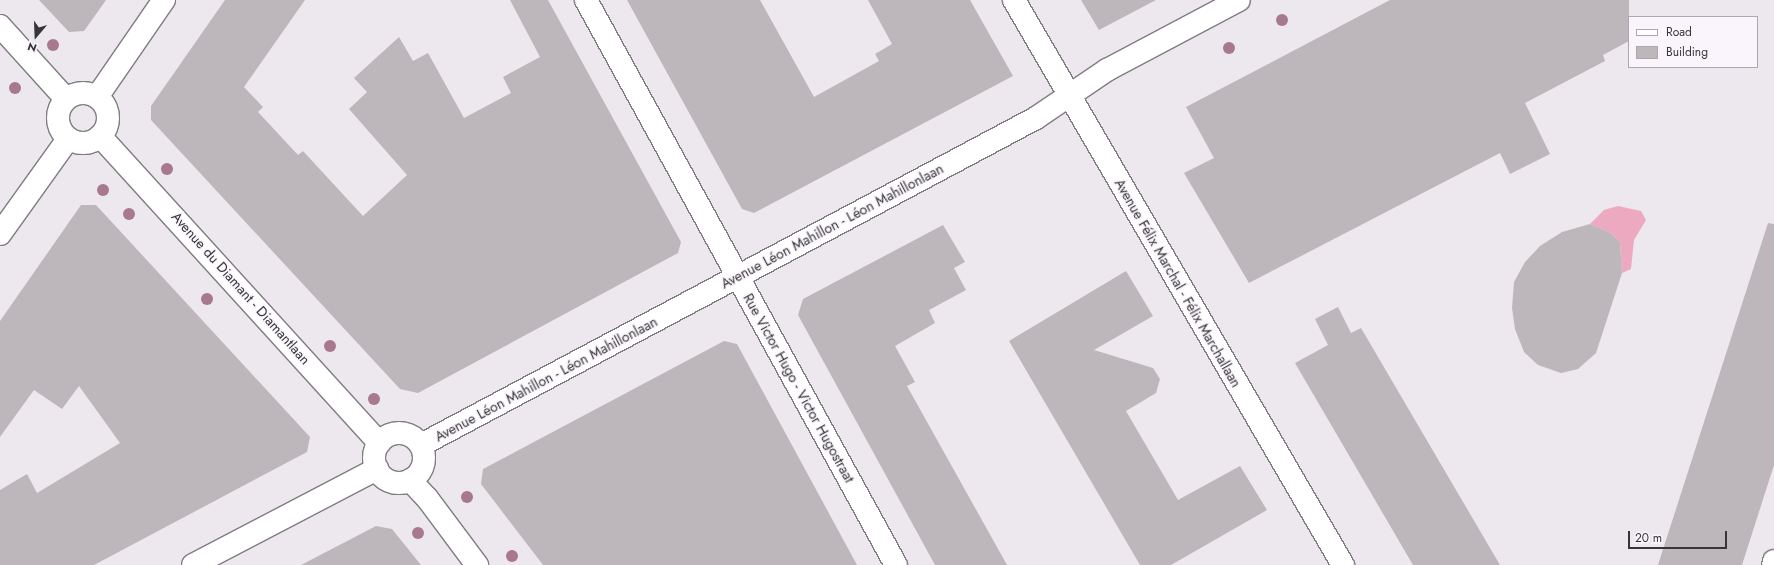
<!DOCTYPE html>
<meta charset="utf-8">
<style>
body{margin:0}
#map{position:relative;width:1774px;height:565px;overflow:hidden;background:#ece8ee;font-family:Jost,sans-serif}
div>[style]{position:absolute}
[style*='--x']{left:calc(var(--x)*1px);top:calc(var(--y)*1px);width:calc(var(--w)*1px);rotate:calc(var(--a)*1deg)}
.green>*{inset:0;background:#eca9c0}
.building>*{inset:0;background:#bdb7bb}
.roads{filter:drop-shadow(1px 0 #807c82) drop-shadow(-1px 0 #807c82) drop-shadow(0 1px #807c82) drop-shadow(0 -1px #807c82)}
.minor>*{height:22px;margin:-11px;padding:0 11px;transform-origin:11px;border-radius:11px;background:#fff}
.minor>.ring{margin:-11px;padding:0;box-sizing:content-box;background:none;border:22px solid #fff;border-radius:50%}
.trees>*{width:12px;height:12px;margin:-6px;border-radius:50%;background:#a8788f}
span{translate:-50% -50%;white-space:nowrap;text-align:center;line-height:1.15;-webkit-text-stroke:3px #faf5fc;paint-order:stroke}
.street-label{font-size:14px;color:#373538}
.legend{position:absolute;left:1628px;top:16px;width:130px;height:52px;box-sizing:border-box;background:#faf5fc;border:1px solid #aca8ae;margin:0;padding:5px 7px;list-style:none;font-size:12px;color:#373538}
.legend li{display:flex;align-items:center;gap:8px;height:20px}
.legend b{width:20px;border:1px solid #aca8ae}
.north{position:absolute;left:16px;top:16px;width:40px;height:40px;-webkit-text-stroke:3px #faf5fc;paint-order:stroke;rotate:199deg;font-size:11px;font-weight:700;line-height:16px;text-align:center;color:#373538}
.north::after{content:'';display:block;margin:auto;width:14px;height:18px;background:#373538;clip-path:polygon(50% 0,100% 100%,50% 72%,0 100%)}
.scale{position:absolute;left:1628px;top:531px;width:99px;height:18px;box-sizing:border-box;border:2px solid #373538;border-top:0;padding-left:5px;font-size:12px;line-height:14px;white-space:nowrap;color:#373538;-webkit-text-stroke:3px #faf5fc;paint-order:stroke}
</style>
<div id="map">
<div class="green">
<div style="clip-path:polygon(1618px 206px,1641px 211px,1646px 220px,1634px 240px,1631px 269px,1622px 273px,1620px 242px,1611px 233px,1590px 224px,1604px 210px)"></div>
</div>
<div class="building">
<div style="clip-path:polygon(39px 0,106px 0,84px 31px,69px 32px)"></div>
<div style="clip-path:polygon(225px 0,305px 0,244px 87px,263px 107px,258px 112px,298px 155px,303px 151px,363px 216px,407px 175px,349px 109px,367px 92px,354px 78px,399px 37px,413px 61px,428px 53px,464px 118px,511px 93px,503px 77px,540px 57px,510px 0,548px 0,681px 242px,678px 253px,418px 393px,400px 389px,151px 120px,151px 106px)"></div>
<div style="clip-path:polygon(627px 0,760px 0,814px 97px,879px 61px,875px 54px,892px 44px,868px 0,970px 0,1013px 76px,754px 213px,742px 209px)"></div>
<div style="clip-path:polygon(1081px 0,1156px 0,1099px 30px)"></div>
<div style="clip-path:polygon(1390px 0,1629px 0,1629px 41px,1603px 55px,1605px 61px,1525px 103px,1550px 154px,1510px 174px,1500px 153px,1249px 283px,1184px 173px,1214px 158px,1186px 107px)"></div>
<div style="clip-path:polygon(81px 205px,96px 205px,310px 437px,307px 452px,94px 565px,0 565px,0 490px,27px 474px,37px 493px,120px 443px,79px 386px,62px 409px,34px 390px,0 437px,0 321px)"></div>
<div style="clip-path:polygon(1768px 223px,1774px 224px,1774px 465px,1742px 565px,1658px 565px)"></div>
<div style="clip-path:polygon(1590px 224px,1611px 233px,1620px 242px,1622px 273px,1596px 353px,1578px 369px,1561px 373px,1538px 365px,1524px 352px,1515px 329px,1512px 308px,1514px 282px,1525px 262px,1540px 246px,1562px 232px)"></div>
<div style="clip-path:polygon(943px 225px,965px 262px,954px 268px,966px 290px,929px 310px,935px 323px,895px 346px,915px 382px,907px 386px,1007px 565px,935px 565px,798px 315px,803px 299px)"></div>
<div style="clip-path:polygon(1126px 271px,1153px 316px,1094px 350px,1153px 368px,1160px 379px,1156px 393px,1126px 411px,1178px 500px,1240px 466px,1267px 510px,1171px 565px,1140px 565px,1009px 341px)"></div>
<div style="clip-path:polygon(1338px 307px,1351px 333px,1361px 328px,1500px 565px,1413px 565px,1295px 363px,1328px 345px,1315px 319px)"></div>
<div style="clip-path:polygon(724px 341px,737px 344px,857px 565px,543px 565px,481px 484px,483px 469px)"></div>
<div style="clip-path:polygon(376px 526px,392px 529px,421px 565px,301px 565px)"></div>
</div>
<div class="roads">
<div class="minor">
<div style="--x:586;--y:0;--w:644;--a:61.25"></div>
<div style="--x:1014;--y:0;--w:654;--a:59.79"></div>
<div style="--x:0;--y:26;--w:98;--a:47.9"></div>
<div class="ring" style="left:58px;top:93px;width:28px;height:28px"></div>
<div style="--x:97;--y:97;--w:118;--a:-55.4"></div>
<div style="--x:100;--y:136;--w:415;--a:47.7"></div>
<div style="--x:0;--y:234;--w:117;--a:-54.4"></div>
<div class="ring" style="left:374px;top:433px;width:28px;height:28px"></div>
<div style="--x:421;--y:445;--w:697;--a:-28"></div>
<div style="--x:1036;--y:118;--w:86;--a:-34.1"></div>
<div style="--x:1107;--y:70;--w:149;--a:-27.9"></div>
<div style="--x:410;--y:480;--w:25;--a:47"></div>
<div style="--x:427;--y:498;--w:84;--a:53.3"></div>
<div style="--x:193;--y:565;--w:208;--a:-27.6"></div>
<div style="--x:1773;--y:565;--w:4;--a:-76"></div>
</div>
</div>
<div class="trees">
<div style="left:1282px;top:20px"></div>
<div style="left:53px;top:45px"></div>
<div style="left:1229px;top:48px"></div>
<div style="left:15px;top:88px"></div>
<div style="left:167px;top:169px"></div>
<div style="left:103px;top:190px"></div>
<div style="left:129px;top:214px"></div>
<div style="left:207px;top:299px"></div>
<div style="left:330px;top:346px"></div>
<div style="left:374px;top:399px"></div>
<div style="left:467px;top:497px"></div>
<div style="left:418px;top:533px"></div>
<div style="left:512px;top:556px"></div>
</div>
<div class="street-label">
<span style="left:832px;top:226px;rotate:-28deg">Avenue Léon Mahillon - Léon Mahillonlaan</span>
<span style="left:1178px;top:283px;rotate:60deg">Avenue Félix Marchal - Félix Marchallaan</span>
<span style="left:241px;top:288px;rotate:48deg">Avenue du Diamant - Diamantlaan</span>
<span style="left:546px;top:379px;rotate:-28deg">Avenue Léon Mahillon - Léon Mahillonlaan</span>
<span style="left:799px;top:388px;rotate:61deg">Rue Victor Hugo - Victor Hugostraat</span>
</div>
<ul class="legend">
<li><b style="height:5px;background:#fff"></b>Road</li>
<li><b style="height:11px;background:#bdb7bb"></b>Building</li>
</ul>
<div class="north">N</div>
<div class="scale">20 m</div>
</div>
